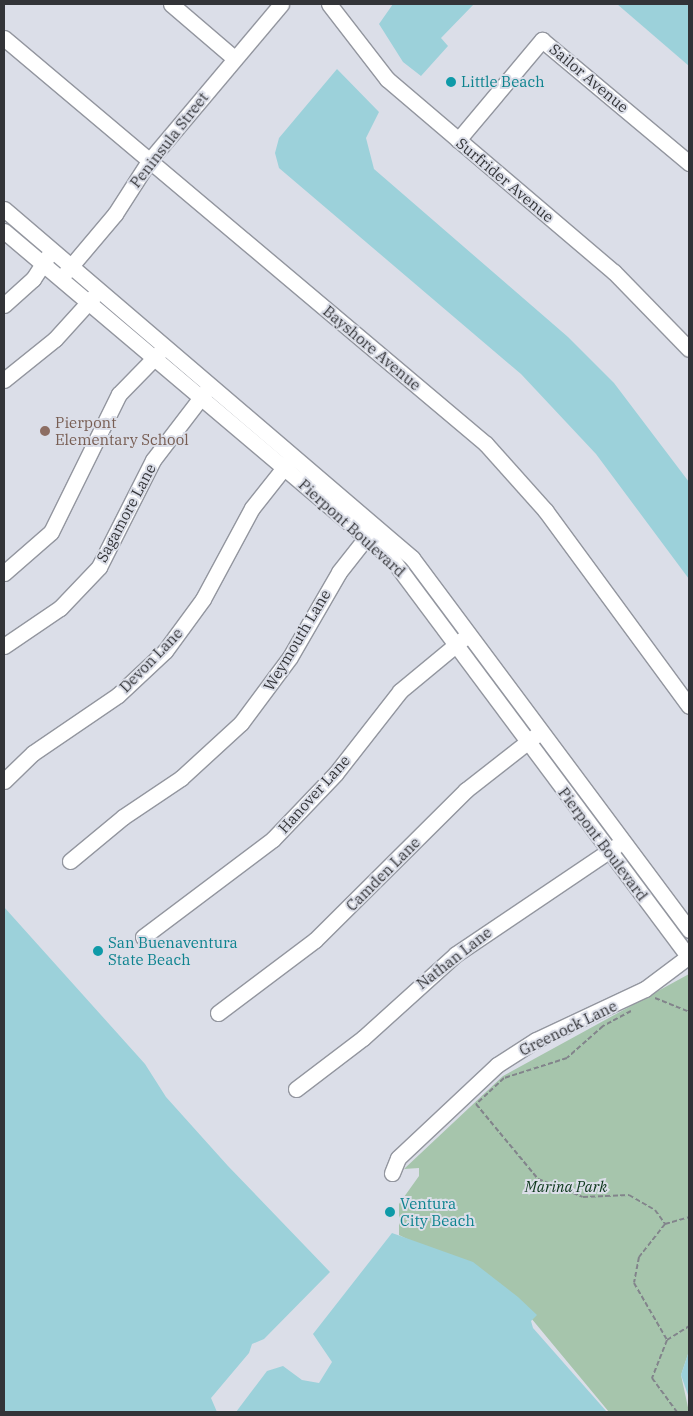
<!DOCTYPE html>
<style>
body{margin:0}
#map{position:relative;width:693px;height:1416px;overflow:hidden;background:#dbdee8;font-family:"IBM Plex Serif",serif}
div>[style]{position:absolute}
[style*='--x']{left:calc(var(--x)*1px);top:calc(var(--y)*1px);width:calc(var(--w)*1px);rotate:calc(var(--a)*1deg)}
.green>*{inset:0;background:#a6c5ac}
.water>*{inset:0;background:#9cd1da}
.path>*{height:2px;margin-top:-1px;transform-origin:0;background:repeating-linear-gradient(90deg,#82848b 0 5px,transparent 0 7.5px)}
.roads{filter:drop-shadow(1px 0 #93969f) drop-shadow(-1px 0 #93969f) drop-shadow(0 1px #93969f) drop-shadow(0 -1px #93969f)}
.minor>*{height:15px;margin:-7.5px;padding:0 7.5px;transform-origin:7.5px;border-radius:7.5px;background:#fff}
.dots>*{width:14px;height:14px;translate:-50% -50%;box-sizing:border-box;border:2px solid #dbdee8;border-radius:50%}
span{translate:-50% -50%;white-space:nowrap;text-align:center;line-height:1.15;-webkit-text-stroke:4px #dbdee8;paint-order:stroke}
.street-label{font-size:15px;color:#333438}
.culture-label{font-size:15px;color:#0d838f}
.left{translate:0 -50%;text-align:left}
.education-label{font-size:15px;color:#785e54}
.park-label{font-size:15px;color:#0c371b;font-style:italic}
.frame{position:absolute;inset:0;border:5px solid #333438;pointer-events:none}
</style>
<div id="map">
<div class="green">
<div style="clip-path:polygon(689px 974px,689px 1351px,681px 1375px,689px 1412px,609px 1412px,531px 1318px,469px 1270px,399px 1235px,399px 1204px,419px 1176px,419px 1168px,404px 1169px,503px 1076px)"></div>
</div>
<div class="water">
<div style="clip-path:polygon(393px 4px,474px 4px,441px 38px,448px 46px,421px 76px,403px 62px,379px 24px)"></div>
<div style="clip-path:polygon(617px 4px,689px 4px,689px 66px)"></div>
<div style="clip-path:polygon(337px 69px,379px 112px,366px 138px,374px 169px,568px 337px,614px 383px,689px 482px,689px 579px,596px 454px,521px 374px,279px 168px,275px 153px,279px 138px)"></div>
<div style="clip-path:polygon(4px 907px,145px 1064px,166px 1097px,228px 1166px,330px 1272px,264px 1339px,252px 1344px,249px 1353px,211px 1398px,217px 1412px,4px 1412px)"></div>
<div style="clip-path:polygon(392px 1233px,473px 1262px,518px 1297px,537px 1315px,531px 1321px,533px 1328px,607px 1412px,236px 1412px,267px 1371px,283px 1366px,302px 1380px,319px 1383px,332px 1362px,313px 1334px)"></div>
<div style="clip-path:polygon(689px 1351px,689px 1398px,681px 1375px)"></div>
</div>
<div class="path">
<div style="--x:655;--y:998;--w:37;--a:22"></div>
<div style="--x:631;--y:1011;--w:32;--a:152"></div>
<div style="--x:603;--y:1026;--w:48;--a:138.4"></div>
<div style="--x:567;--y:1058;--w:66;--a:162.4"></div>
<div style="--x:504;--y:1078;--w:38;--a:137"></div>
<div style="--x:476;--y:1104;--w:97;--a:50.4"></div>
<div style="--x:538;--y:1179;--w:48;--a:21.8"></div>
<div style="--x:583;--y:1197;--w:46;--a:-2.5"></div>
<div style="--x:629;--y:1195;--w:30;--a:30"></div>
<div style="--x:655;--y:1210;--w:17;--a:54"></div>
<div style="--x:665;--y:1224;--w:25;--a:-16"></div>
<div style="--x:665;--y:1224;--w:42;--a:128.2"></div>
<div style="--x:639;--y:1257;--w:26;--a:101"></div>
<div style="--x:634;--y:1283;--w:66;--a:59.9"></div>
<div style="--x:667;--y:1340;--w:41;--a:111.5"></div>
<div style="--x:652;--y:1378;--w:42;--a:53.7"></div>
<div style="--x:667;--y:1340;--w:26;--a:-32"></div>
</div>
<div class="roads">
<div class="minor">
<div style="--x:171;--y:4;--w:83;--a:40.6"></div>
<div style="--x:329;--y:4;--w:95;--a:52.3"></div>
<div style="--x:387;--y:79;--w:298;--a:40.4"></div>
<div style="--x:614;--y:272;--w:107;--a:45.8"></div>
<div style="--x:4;--y:38;--w:630;--a:40.11"></div>
<div style="--x:486;--y:444;--w:89;--a:48.2"></div>
<div style="--x:545;--y:510;--w:243;--a:53.7"></div>
<div style="--x:458;--y:140;--w:131;--a:-50"></div>
<div style="--x:542;--y:40;--w:192;--a:39.9"></div>
<div style="--x:4;--y:209;--w:537;--a:40.54"></div>
<div style="--x:412;--y:558;--w:464;--a:53.3"></div>
<div style="--x:4;--y:231;--w:508;--a:40.21"></div>
<div style="--x:392;--y:559;--w:497;--a:53.3"></div>
<div style="--x:66;--y:272;--w:76;--a:-49.8"></div>
<div style="--x:115;--y:214;--w:63;--a:-57.3"></div>
<div style="--x:149;--y:161;--w:205;--a:-49.9"></div>
<div style="--x:4;--y:305;--w:39;--a:-42"></div>
<div style="--x:33;--y:279;--w:27;--a:-57"></div>
<div style="--x:4;--y:380;--w:65;--a:-38.8"></div>
<div style="--x:55;--y:339;--w:58;--a:-47.8"></div>
<div style="--x:4;--y:573;--w:62;--a:-41.1"></div>
<div style="--x:51;--y:532;--w:154;--a:-63.8"></div>
<div style="--x:119;--y:394;--w:57;--a:-45.7"></div>
<div style="--x:4;--y:646;--w:68;--a:-34.2"></div>
<div style="--x:60;--y:608;--w:57;--a:-46.4"></div>
<div style="--x:99;--y:567;--w:120;--a:-63.2"></div>
<div style="--x:153;--y:460;--w:86;--a:-52.6"></div>
<div style="--x:4;--y:781;--w:40;--a:-44"></div>
<div style="--x:33;--y:753;--w:103;--a:-34.3"></div>
<div style="--x:118;--y:695;--w:64;--a:-43.1"></div>
<div style="--x:165;--y:651;--w:64;--a:-53.8"></div>
<div style="--x:203;--y:599;--w:103;--a:-61.7"></div>
<div style="--x:252;--y:508;--w:61;--a:-51.6"></div>
<div style="--x:70;--y:861;--w:69;--a:-39.7"></div>
<div style="--x:123;--y:817;--w:70;--a:-33.9"></div>
<div style="--x:181;--y:778;--w:81;--a:-42.5"></div>
<div style="--x:241;--y:723;--w:82;--a:-53.4"></div>
<div style="--x:290;--y:657;--w:98;--a:-60"></div>
<div style="--x:339;--y:572;--w:53;--a:-51.8"></div>
<div style="--x:143;--y:937;--w:163;--a:-37"></div>
<div style="--x:273;--y:839;--w:91;--a:-46.3"></div>
<div style="--x:336;--y:773;--w:104;--a:-52"></div>
<div style="--x:400;--y:691;--w:83;--a:-39.6"></div>
<div style="--x:218;--y:1013;--w:121;--a:-37"></div>
<div style="--x:315;--y:940;--w:213;--a:-44.8"></div>
<div style="--x:466;--y:790;--w:88;--a:-38"></div>
<div style="--x:296;--y:1089;--w:84;--a:-37.3"></div>
<div style="--x:363;--y:1038;--w:125;--a:-42.1"></div>
<div style="--x:456;--y:954;--w:193;--a:-34"></div>
<div style="--x:392;--y:1173;--w:16;--a:-68"></div>
<div style="--x:398;--y:1158;--w:136;--a:-43.2"></div>
<div style="--x:497;--y:1065;--w:46;--a:-32.7"></div>
<div style="--x:536;--y:1040;--w:120;--a:-25.1"></div>
<div style="--x:645;--y:989;--w:55;--a:-36.9"></div>
</div>
</div>
<div class="dots">
<div style="left:451px;top:82px;background:#0f9aa8"></div>
<div style="left:45px;top:431px;background:#8d6e63"></div>
<div style="left:98px;top:951px;background:#0f9aa8"></div>
<div style="left:390px;top:1212px;background:#0f9aa8"></div>
</div>
<div class="street-label">
<span style="left:589px;top:78px;rotate:40deg">Sailor Avenue</span>
<span style="left:169px;top:140px;rotate:-52deg">Peninsula Street</span>
<span style="left:505px;top:180px;rotate:40deg">Surfrider Avenue</span>
<span style="left:372px;top:348px;rotate:40deg">Bayshore Avenue</span>
<span style="left:126px;top:513px;rotate:-62deg">Sagamore Lane</span>
<span style="left:352px;top:528px;rotate:42deg">Pierpont Boulevard</span>
<span style="left:297px;top:640px;rotate:-59deg">Weymouth Lane</span>
<span style="left:151px;top:660px;rotate:-46deg">Devon Lane</span>
<span style="left:314px;top:794px;rotate:-48deg">Hanover Lane</span>
<span style="left:603px;top:844px;rotate:53deg">Pierpont Boulevard</span>
<span style="left:383px;top:874px;rotate:-45deg">Camden Lane</span>
<span style="left:454px;top:958px;rotate:-38deg">Nathan Lane</span>
<span style="left:568px;top:1028px;rotate:-26deg">Greenock Lane</span>
</div>
<div class="culture-label">
<span class="left" style="left:461px;top:82px">Little Beach</span>
<span class="left" style="left:108px;top:951px">San Buenaventura<br>State Beach</span>
<span class="left" style="left:400px;top:1212px">Ventura<br>City Beach</span>
</div>
<div class="education-label">
<span class="left" style="left:55px;top:431px">Pierpont<br>Elementary School</span>
</div>
<div class="park-label">
<span style="left:566px;top:1187px">Marina Park</span>
</div>
<div class="frame"></div>
</div>
